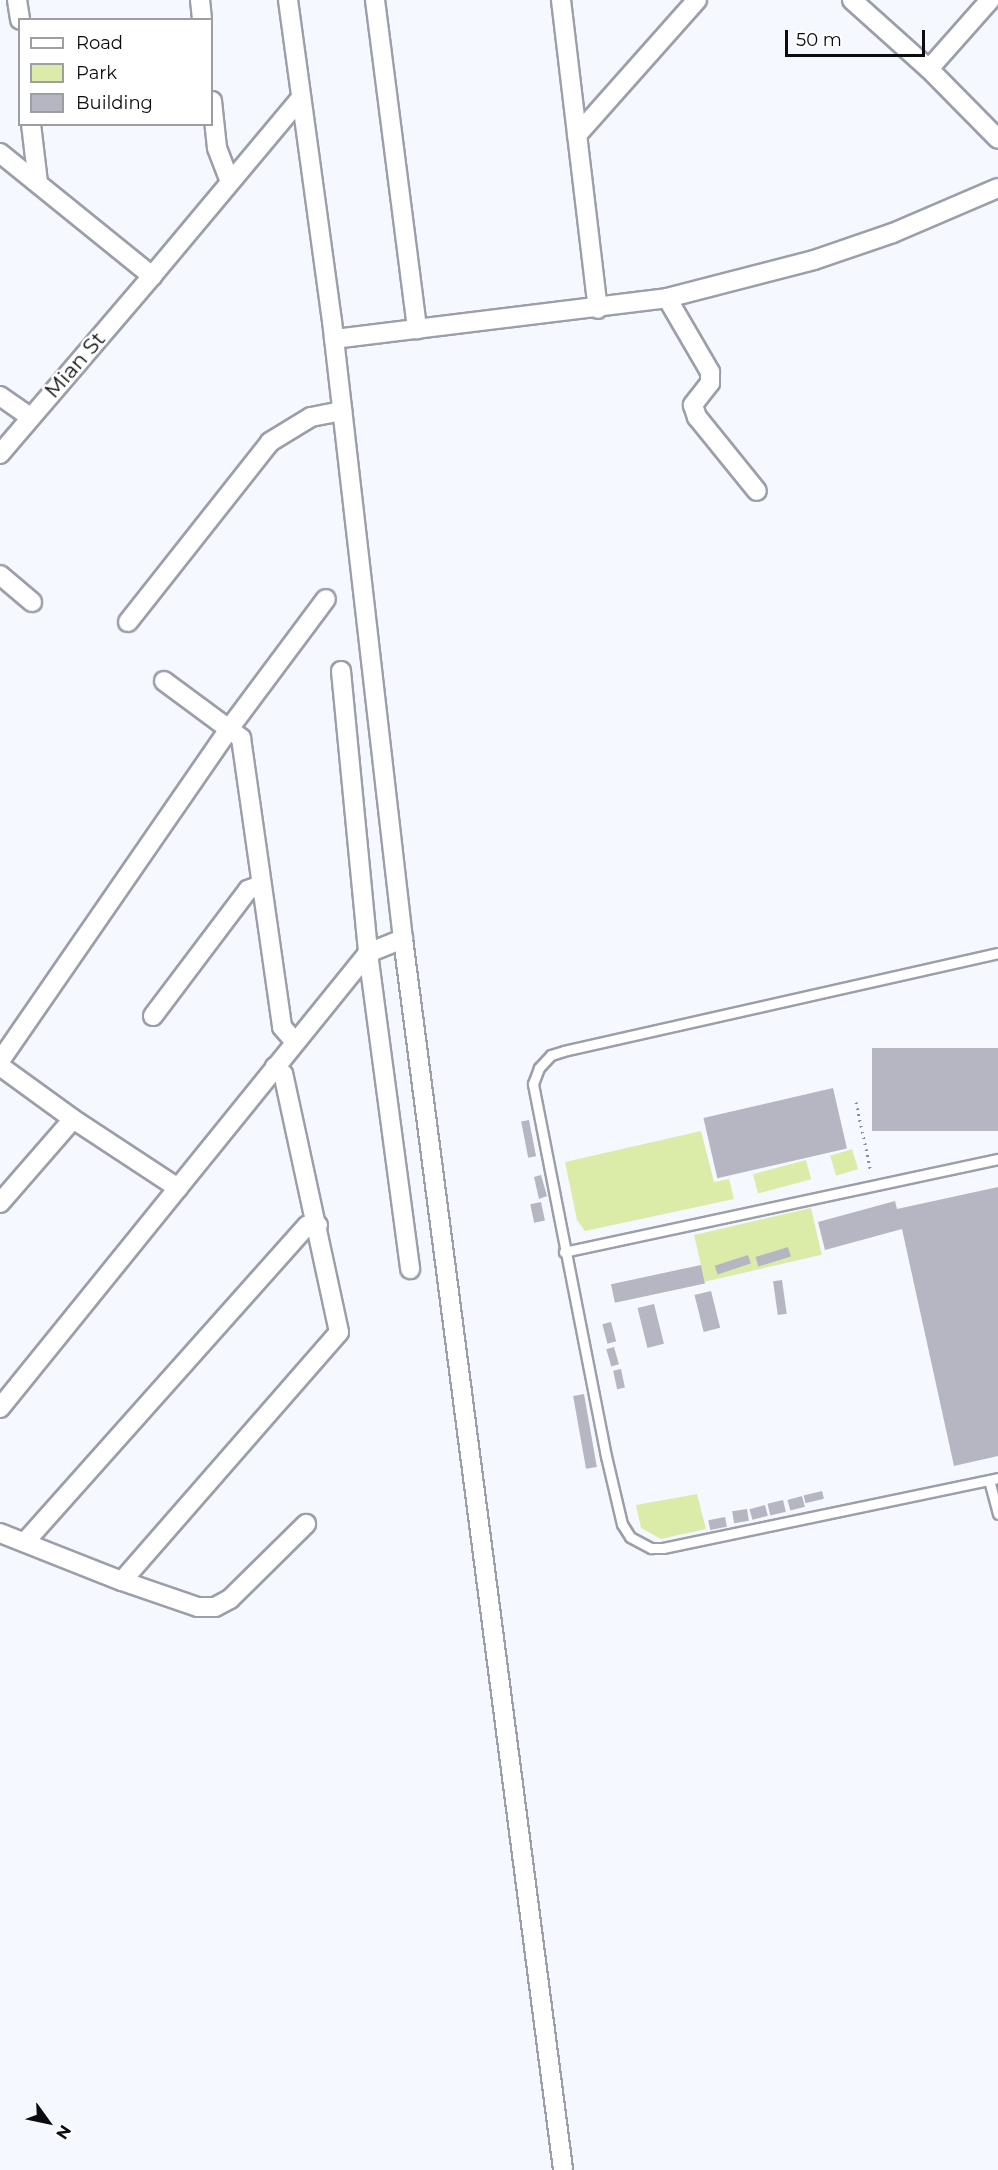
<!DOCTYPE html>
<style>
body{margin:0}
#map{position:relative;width:998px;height:2170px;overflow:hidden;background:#f5f8ff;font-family:Montserrat,sans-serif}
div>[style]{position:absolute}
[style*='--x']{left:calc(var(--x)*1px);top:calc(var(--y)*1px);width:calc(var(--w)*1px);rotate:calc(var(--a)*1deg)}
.green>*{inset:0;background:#dbeca9;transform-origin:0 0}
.building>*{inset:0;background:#b5b6c2;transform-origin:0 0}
.path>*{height:3px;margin-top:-1.5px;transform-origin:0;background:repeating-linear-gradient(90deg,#898b91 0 1.5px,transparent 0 6px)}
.roads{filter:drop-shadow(2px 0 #9b9faa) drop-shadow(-2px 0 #9b9faa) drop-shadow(0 2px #9b9faa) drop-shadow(0 -2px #9b9faa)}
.lane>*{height:9px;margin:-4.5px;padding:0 4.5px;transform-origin:4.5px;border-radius:4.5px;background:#fff}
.street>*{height:18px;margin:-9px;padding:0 9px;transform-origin:9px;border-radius:9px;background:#fff}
span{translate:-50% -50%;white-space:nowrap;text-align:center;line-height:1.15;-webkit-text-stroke:5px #fff;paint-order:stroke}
.street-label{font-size:21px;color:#0b0c10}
.legend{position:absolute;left:18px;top:18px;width:195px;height:108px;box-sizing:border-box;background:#fff;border:2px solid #9d9e9f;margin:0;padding:8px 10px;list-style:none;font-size:18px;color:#0b0c10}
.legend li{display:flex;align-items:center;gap:12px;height:30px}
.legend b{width:30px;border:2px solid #9d9e9f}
.north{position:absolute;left:18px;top:2092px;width:60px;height:60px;-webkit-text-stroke:4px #fff;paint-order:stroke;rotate:123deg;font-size:16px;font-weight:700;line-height:24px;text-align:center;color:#0b0c10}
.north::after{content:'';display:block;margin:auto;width:21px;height:27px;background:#0b0c10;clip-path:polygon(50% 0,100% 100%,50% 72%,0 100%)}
.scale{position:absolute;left:785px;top:30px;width:140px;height:27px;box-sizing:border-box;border:3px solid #0b0c10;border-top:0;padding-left:8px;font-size:18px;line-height:21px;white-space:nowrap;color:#0b0c10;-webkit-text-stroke:4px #fff;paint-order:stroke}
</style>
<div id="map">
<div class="green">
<div style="clip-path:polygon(701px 1131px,714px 1182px,729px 1179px,734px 1199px,585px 1231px,577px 1220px,565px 1162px)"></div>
<div style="left:852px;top:1149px;width:21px;height:23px;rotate:73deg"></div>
<div style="left:806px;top:1160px;width:20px;height:55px;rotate:75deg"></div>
<div style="left:811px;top:1208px;width:48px;height:120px;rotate:77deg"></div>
<div style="clip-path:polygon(697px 1494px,706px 1529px,661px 1539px,641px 1528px,636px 1505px)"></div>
</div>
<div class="building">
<div style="left:998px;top:1048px;width:83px;height:126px;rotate:90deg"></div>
<div style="left:833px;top:1088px;width:62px;height:133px;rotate:77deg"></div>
<div style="left:529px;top:1120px;width:37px;height:8px;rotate:79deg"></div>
<div style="clip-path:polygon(541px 1175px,547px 1196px,539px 1199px,534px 1177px)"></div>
<div style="clip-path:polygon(998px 1187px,998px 1456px,954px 1466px,902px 1229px,825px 1250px,818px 1222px,895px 1201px,897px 1209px)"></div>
<div style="left:541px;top:1202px;width:19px;height:11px;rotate:78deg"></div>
<div style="left:788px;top:1247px;width:10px;height:34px;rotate:73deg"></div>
<div style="left:748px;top:1255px;width:9px;height:35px;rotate:72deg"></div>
<div style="left:701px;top:1265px;width:19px;height:92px;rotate:78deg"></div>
<div style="left:782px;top:1280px;width:34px;height:9px;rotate:82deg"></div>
<div style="left:711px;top:1291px;width:38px;height:17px;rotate:76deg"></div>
<div style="left:654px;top:1304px;width:41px;height:17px;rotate:76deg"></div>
<div style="left:611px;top:1322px;width:20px;height:9px;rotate:75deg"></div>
<div style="left:614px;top:1347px;width:18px;height:8px;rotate:74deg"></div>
<div style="left:621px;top:1369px;width:19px;height:8px;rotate:78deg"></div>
<div style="left:584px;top:1394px;width:74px;height:11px;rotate:80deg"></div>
<div style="left:822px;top:1491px;width:8px;height:19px;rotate:76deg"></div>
<div style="left:802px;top:1496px;width:11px;height:15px;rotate:75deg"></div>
<div style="left:783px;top:1500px;width:12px;height:16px;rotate:76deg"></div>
<div style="left:765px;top:1505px;width:11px;height:16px;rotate:75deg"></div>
<div style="left:747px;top:1509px;width:12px;height:15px;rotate:81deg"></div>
<div style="left:725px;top:1517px;width:10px;height:17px;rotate:79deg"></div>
</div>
<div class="path">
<div style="--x:856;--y:1102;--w:72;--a:77.9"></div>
</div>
<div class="roads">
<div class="lane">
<div style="--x:998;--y:953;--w:445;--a:167.3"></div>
<div style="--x:564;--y:1051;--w:14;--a:163"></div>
<div style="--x:551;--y:1055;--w:18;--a:133"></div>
<div style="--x:539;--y:1068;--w:17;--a:111"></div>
<div style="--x:533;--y:1084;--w:379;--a:78.9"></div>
<div style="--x:606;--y:1456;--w:70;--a:76.8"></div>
<div style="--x:622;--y:1524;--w:15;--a:58"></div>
<div style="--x:630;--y:1537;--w:24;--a:28"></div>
<div style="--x:651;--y:1548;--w:12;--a:0"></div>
<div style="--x:663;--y:1548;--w:342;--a:-11.8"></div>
<div style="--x:564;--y:1252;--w:444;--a:-12.1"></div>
<div style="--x:989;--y:1480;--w:35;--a:75"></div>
</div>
<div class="street">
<div style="--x:17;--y:0;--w:20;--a:81"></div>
<div style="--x:200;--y:0;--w:20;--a:84"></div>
<div style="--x:288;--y:0;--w:324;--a:82.2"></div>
<div style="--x:332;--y:321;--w:622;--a:83.45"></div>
<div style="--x:403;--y:939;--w:1241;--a:82.59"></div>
<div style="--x:375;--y:0;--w:332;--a:82.7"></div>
<div style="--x:561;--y:0;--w:311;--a:83.2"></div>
<div style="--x:852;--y:0;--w:103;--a:41.9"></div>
<div style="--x:990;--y:0;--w:92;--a:131.5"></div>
<div style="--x:929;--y:69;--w:98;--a:45.4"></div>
<div style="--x:212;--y:101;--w:47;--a:83.9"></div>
<div style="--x:217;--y:148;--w:36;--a:69"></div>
<div style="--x:31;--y:124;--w:59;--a:83.2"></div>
<div style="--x:577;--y:135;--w:181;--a:-48.4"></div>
<div style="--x:0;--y:153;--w:196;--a:39"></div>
<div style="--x:152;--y:276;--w:232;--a:-50.1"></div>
<div style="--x:667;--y:298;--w:86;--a:59.8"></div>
<div style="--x:710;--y:372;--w:11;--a:90"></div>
<div style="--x:710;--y:383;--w:28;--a:128"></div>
<div style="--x:693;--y:405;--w:13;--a:72"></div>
<div style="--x:697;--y:417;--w:95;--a:51"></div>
<div style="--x:334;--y:339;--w:336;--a:-7"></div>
<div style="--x:667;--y:298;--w:152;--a:-14.5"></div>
<div style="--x:814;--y:260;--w:83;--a:-18.9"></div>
<div style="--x:893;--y:233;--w:114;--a:-23.2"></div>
<div style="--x:0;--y:396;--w:37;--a:35"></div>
<div style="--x:0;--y:454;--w:234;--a:-49.5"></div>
<div style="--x:0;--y:575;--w:42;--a:40.2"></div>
<div style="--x:128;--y:622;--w:229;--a:-51.7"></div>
<div style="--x:270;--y:442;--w:48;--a:-31.4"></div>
<div style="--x:311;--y:417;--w:32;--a:-11"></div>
<div style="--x:341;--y:671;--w:283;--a:84.5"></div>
<div style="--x:368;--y:953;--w:319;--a:82.4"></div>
<div style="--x:164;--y:681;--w:96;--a:36.5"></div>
<div style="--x:241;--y:738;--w:292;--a:81.9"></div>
<div style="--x:282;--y:1027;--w:20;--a:49"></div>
<div style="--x:153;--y:1016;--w:158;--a:-53"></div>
<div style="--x:248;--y:890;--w:14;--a:-21"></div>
<div style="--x:0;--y:1061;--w:403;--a:-55.4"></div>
<div style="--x:229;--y:729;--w:162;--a:-53.3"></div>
<div style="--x:0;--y:1066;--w:90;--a:36"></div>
<div style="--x:73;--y:1119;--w:126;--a:33.3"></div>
<div style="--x:0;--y:1203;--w:111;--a:-49"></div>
<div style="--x:0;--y:1408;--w:585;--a:-51.03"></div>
<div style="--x:368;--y:953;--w:38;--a:-22"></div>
<div style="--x:0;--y:1533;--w:131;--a:21.5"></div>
<div style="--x:122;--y:1581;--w:80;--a:18.9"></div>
<div style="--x:198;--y:1607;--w:17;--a:0"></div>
<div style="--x:215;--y:1607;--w:17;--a:-28"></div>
<div style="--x:230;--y:1599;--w:107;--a:-44.6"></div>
<div style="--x:25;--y:1542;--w:424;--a:-48.3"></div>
<div style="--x:307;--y:1226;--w:11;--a:-5"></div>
<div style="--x:122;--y:1581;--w:330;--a:-48.9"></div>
<div style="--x:339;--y:1332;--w:264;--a:-102.2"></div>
<div style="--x:283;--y:1074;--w:11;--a:-139"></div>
</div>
</div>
<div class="street-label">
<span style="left:75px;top:365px;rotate:-49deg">Mian St</span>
</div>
<ul class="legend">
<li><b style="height:8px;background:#fff"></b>Road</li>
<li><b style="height:16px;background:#dbeca9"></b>Park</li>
<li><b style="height:16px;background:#b5b6c2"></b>Building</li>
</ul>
<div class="north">N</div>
<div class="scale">50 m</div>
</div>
